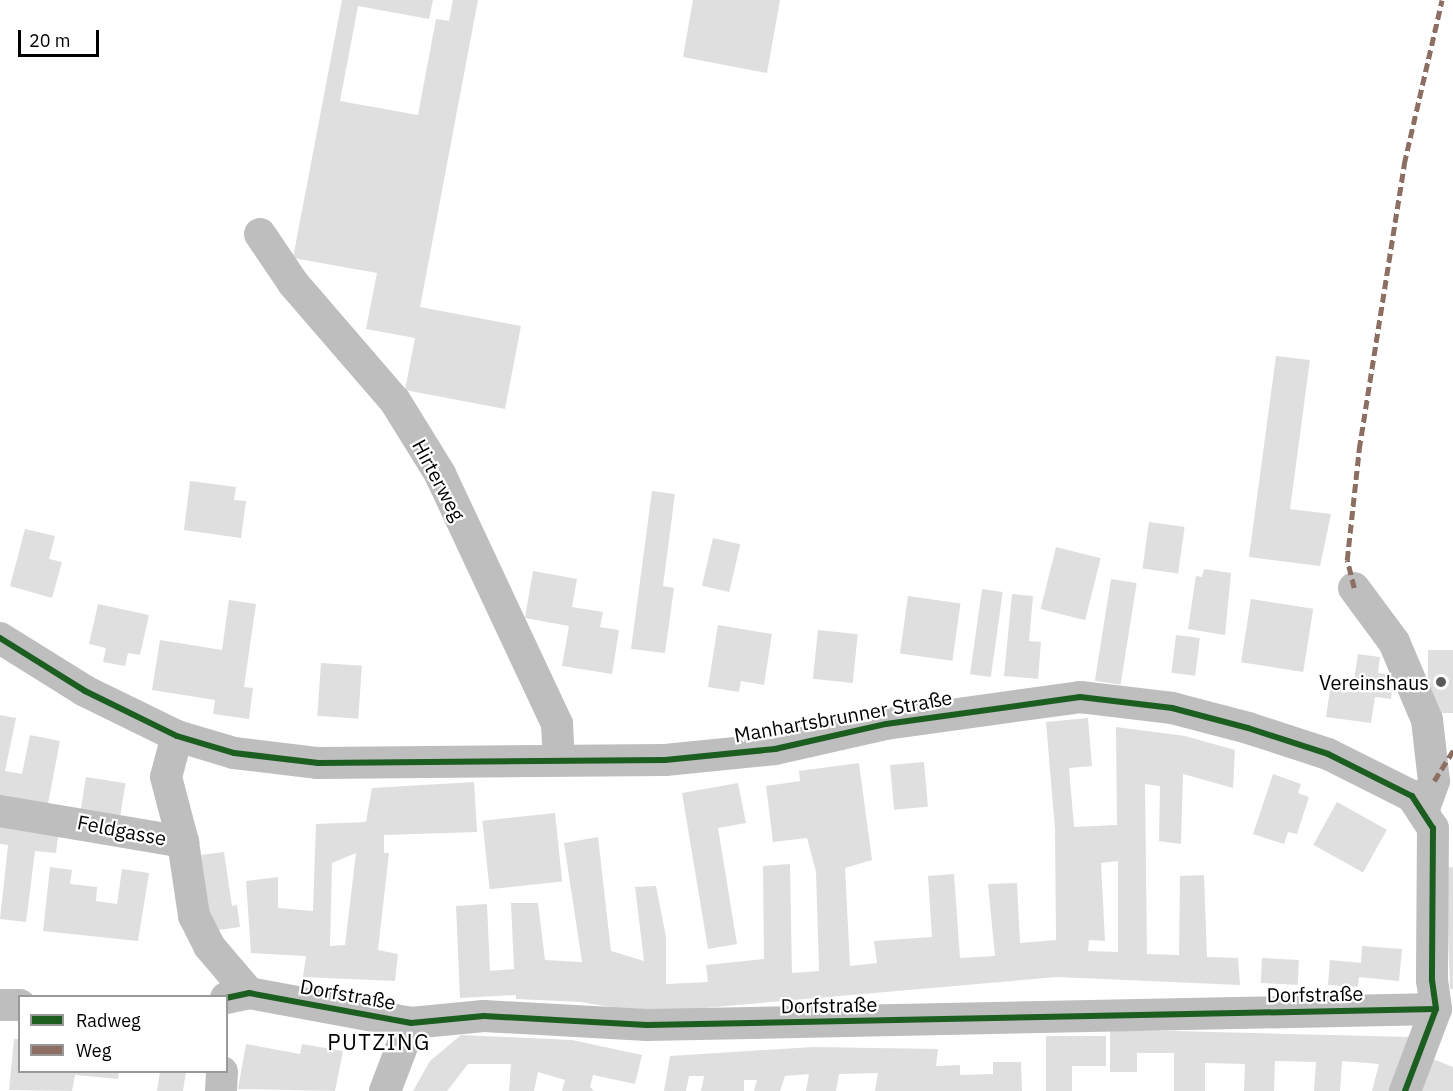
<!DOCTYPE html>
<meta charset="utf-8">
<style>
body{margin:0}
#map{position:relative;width:1453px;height:1091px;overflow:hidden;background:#fff;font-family:"IBM Plex Sans",sans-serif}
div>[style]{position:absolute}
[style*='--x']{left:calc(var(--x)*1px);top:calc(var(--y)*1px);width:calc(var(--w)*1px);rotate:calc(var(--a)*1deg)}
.building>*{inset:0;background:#dfdfdf;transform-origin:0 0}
.minor>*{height:32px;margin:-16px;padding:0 16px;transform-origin:16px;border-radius:16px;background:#bebebe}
.quiet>*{height:4.5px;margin-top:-2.25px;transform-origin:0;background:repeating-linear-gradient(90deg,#8d6e63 0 9px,transparent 0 13.5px)}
.cycleway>*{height:6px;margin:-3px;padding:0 3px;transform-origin:3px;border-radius:3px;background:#1b5e20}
.dots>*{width:16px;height:16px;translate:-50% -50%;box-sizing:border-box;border:3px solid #fff;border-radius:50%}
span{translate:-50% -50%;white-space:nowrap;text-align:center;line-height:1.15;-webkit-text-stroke:4.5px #fff;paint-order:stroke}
.street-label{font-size:20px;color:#000}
.poi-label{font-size:20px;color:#000}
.right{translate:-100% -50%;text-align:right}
.quarter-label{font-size:22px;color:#000;letter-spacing:1.5px}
.legend{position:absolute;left:18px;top:995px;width:210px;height:78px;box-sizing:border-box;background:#fff;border:2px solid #999;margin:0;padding:8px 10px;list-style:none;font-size:18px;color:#000}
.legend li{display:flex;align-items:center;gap:12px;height:30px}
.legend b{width:30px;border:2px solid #999}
.scale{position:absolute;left:18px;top:30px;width:81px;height:27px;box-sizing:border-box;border:3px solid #000;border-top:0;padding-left:8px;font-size:18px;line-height:21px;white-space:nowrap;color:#000;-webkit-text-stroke:4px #fff;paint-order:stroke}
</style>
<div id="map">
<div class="building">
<div style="clip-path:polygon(342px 0,433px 0,429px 19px,358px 6px,340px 101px,418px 115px,436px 19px,449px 21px,453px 0,478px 0,420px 307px,521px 326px,505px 409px,405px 390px,415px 338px,366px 329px,377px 273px,293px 258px)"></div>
<div style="clip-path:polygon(693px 0,780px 0,767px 73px,683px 57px)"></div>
<div style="clip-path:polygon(1276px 356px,1310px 360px,1290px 509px,1331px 514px,1320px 566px,1249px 557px)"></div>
<div style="clip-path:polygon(190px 481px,236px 487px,234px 500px,246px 501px,241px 538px,184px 530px)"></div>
<div style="clip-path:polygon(652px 491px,675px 494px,663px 586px,674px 588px,665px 653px,631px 649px)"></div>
<div style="left:1149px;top:522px;width:36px;height:47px;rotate:8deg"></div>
<div style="clip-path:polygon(25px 529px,55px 536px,49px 559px,62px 562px,52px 598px,10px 586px)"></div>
<div style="left:713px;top:538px;width:28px;height:49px;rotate:13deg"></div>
<div style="left:1056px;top:547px;width:46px;height:64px;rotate:14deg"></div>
<div style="clip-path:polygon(1204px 569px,1231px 573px,1225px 635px,1188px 629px,1196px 576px,1202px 577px)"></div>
<div style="clip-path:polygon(533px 571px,577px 579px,572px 607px,603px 612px,600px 627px,619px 630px,612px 674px,562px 666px,569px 626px,525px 618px)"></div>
<div style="left:1111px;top:579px;width:26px;height:103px;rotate:9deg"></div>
<div style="left:982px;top:589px;width:21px;height:86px;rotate:8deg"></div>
<div style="clip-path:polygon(1012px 594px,1033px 596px,1029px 641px,1041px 642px,1038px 679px,1004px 676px)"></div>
<div style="left:908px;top:596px;width:53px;height:58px;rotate:8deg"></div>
<div style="left:1251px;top:599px;width:63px;height:64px;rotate:9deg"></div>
<div style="clip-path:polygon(229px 600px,256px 604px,244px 687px,253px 688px,249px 719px,213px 714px,215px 700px,152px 690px,160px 640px,222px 650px)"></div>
<div style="clip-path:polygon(98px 604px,149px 615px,140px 655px,128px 653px,125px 666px,103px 662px,106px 648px,89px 644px)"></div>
<div style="clip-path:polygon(718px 625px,772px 634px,764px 685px,741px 681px,739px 692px,708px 687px)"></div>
<div style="left:818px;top:630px;width:40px;height:49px;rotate:6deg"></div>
<div style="left:1176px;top:635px;width:24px;height:38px;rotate:7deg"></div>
<div style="left:1453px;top:650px;width:63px;height:25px;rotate:90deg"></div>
<div style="clip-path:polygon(1358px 654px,1380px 657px,1378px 673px,1394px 675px,1391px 699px,1375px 697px,1371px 723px,1326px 717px,1330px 690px,1352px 692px)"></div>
<div style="left:321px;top:663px;width:41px;height:53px;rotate:4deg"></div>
<div style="clip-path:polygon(0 715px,16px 718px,5px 771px,22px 774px,30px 735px,60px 741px,48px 804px,0 797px)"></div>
<div style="clip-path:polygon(evenodd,1088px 718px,1092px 766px,1069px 768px,1074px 827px,1117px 825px,1116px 727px,1185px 736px,1235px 750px,1233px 788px,1183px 774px,1181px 844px,1159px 841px,1160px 786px,1145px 784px,1146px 871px,1147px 954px,1179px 955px,1180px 876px,1204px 875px,1207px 957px,1238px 958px,1240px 985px,1057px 977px,646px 1013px,581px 1002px,516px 999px,516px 995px,460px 998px,456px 906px,487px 904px,490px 971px,514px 969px,511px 903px,538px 903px,545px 960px,582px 962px,564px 843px,598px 837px,611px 951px,644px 961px,635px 887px,656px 886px,666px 937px,666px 984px,708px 982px,706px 965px,764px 959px,763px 866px,790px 864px,792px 973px,819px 971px,816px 872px,807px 838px,773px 842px,766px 786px,800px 781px,799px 771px,859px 763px,872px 860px,845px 868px,850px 966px,877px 963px,874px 941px,932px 937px,928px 876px,954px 874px,960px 958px,995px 956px,988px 884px,1017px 883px,1020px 943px,1056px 940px,1055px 829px,1046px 722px,1088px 718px,1118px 861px,1118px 952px,1088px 951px,1089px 940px,1105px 941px,1101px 863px,1118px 861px)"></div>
<div style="left:924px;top:762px;width:45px;height:34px;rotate:85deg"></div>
<div style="clip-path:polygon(1273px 774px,1301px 784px,1298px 793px,1309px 797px,1297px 834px,1288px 832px,1284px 844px,1253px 834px)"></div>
<div style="left:86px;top:777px;width:40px;height:35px;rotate:9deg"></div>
<div style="clip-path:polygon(evenodd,474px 782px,477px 832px,384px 835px,384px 853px,389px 853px,378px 950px,398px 954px,395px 981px,303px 977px,306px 956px,251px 953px,246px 881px,278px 877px,278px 908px,313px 911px,316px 824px,366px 822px,372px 788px,474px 782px,356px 853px,345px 945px,330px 946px,332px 863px,356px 853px)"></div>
<div style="clip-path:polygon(738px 783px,746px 823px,718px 828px,737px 944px,708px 949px,682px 793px)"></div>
<div style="left:1337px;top:802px;width:57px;height:49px;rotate:29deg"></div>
<div style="left:555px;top:813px;width:69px;height:73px;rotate:84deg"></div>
<div style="clip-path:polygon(0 821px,59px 829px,56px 853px,35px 851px,26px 922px,0 919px,8px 845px,0 844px)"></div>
<div style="clip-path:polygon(224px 852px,232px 906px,237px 905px,240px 927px,212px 931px,201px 855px)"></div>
<div style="clip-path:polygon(50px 867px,72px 870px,70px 884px,97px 887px,96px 901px,117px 904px,122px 869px,149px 873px,138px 941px,43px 931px)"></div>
<div style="clip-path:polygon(1453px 867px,1453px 989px,1450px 989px,1446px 868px)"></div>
<div style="clip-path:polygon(1362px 946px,1402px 949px,1399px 981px,1359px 977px,1358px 987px,1328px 985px,1330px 960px,1361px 963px)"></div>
<div style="left:1262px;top:958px;width:37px;height:25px;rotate:3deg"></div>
<div style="clip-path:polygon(1110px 1031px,1175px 1031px,1412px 1037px,1394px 1091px,1372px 1091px,1379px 1064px,1342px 1061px,1340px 1091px,1314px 1091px,1316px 1062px,1275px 1061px,1274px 1091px,1244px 1091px,1245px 1064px,1205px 1063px,1205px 1091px,1174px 1091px,1174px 1053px,1137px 1053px,1137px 1072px,1110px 1072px)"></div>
<div style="clip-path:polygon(461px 1035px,572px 1040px,642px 1055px,635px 1084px,593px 1075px,590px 1087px,594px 1091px,562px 1091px,565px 1080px,538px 1072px,534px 1091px,509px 1091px,511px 1064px,468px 1064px,447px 1091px,413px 1091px,430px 1061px)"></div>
<div style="clip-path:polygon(1046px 1036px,1106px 1036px,1106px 1066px,1072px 1066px,1072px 1091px,1046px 1091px)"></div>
<div style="clip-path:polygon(14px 1039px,20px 1039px,20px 1072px,119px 1072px,118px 1079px,75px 1075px,72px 1091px,9px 1090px)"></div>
<div style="clip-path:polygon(246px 1044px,300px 1054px,302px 1044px,343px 1051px,335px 1091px,238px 1089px)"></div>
<div style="clip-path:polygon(813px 1047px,938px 1049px,936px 1066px,960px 1065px,960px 1075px,993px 1074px,993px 1062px,1021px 1062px,1022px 1091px,875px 1091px,878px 1073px,839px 1074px,836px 1091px,806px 1091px,809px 1074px,785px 1076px,780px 1091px,754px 1091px,757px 1080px,744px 1080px,744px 1091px,701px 1091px,704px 1076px,689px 1076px,686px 1091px,664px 1091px,670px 1056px)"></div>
<div style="clip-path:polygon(1428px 1057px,1453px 1067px,1453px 1091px,1415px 1091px)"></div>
<div style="clip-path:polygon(160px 1072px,186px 1072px,183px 1091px,157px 1091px)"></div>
</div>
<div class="minor">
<div style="--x:260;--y:234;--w:59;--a:56"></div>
<div style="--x:293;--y:283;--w:156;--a:49.2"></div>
<div style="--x:395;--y:401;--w:86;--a:58.3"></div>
<div style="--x:440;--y:474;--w:276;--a:64.9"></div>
<div style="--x:557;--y:724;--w:34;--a:87"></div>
<div style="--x:1354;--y:588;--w:67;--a:53.5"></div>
<div style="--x:1394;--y:642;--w:85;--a:67.1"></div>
<div style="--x:1427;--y:720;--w:61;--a:83.5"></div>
<div style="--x:1434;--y:781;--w:33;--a:110"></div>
<div style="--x:0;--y:638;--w:100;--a:31.9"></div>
<div style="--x:85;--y:691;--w:102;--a:26.1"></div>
<div style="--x:177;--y:736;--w:59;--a:16.6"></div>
<div style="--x:234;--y:753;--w:85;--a:6.8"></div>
<div style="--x:318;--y:763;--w:347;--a:-0.5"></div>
<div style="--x:665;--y:760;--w:111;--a:-5.7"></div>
<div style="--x:775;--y:749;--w:114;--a:-12.7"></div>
<div style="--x:886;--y:724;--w:196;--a:-7.9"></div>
<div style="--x:1080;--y:697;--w:93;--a:6.8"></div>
<div style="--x:1172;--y:708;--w:79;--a:14.7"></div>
<div style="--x:1248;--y:728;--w:84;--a:18"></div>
<div style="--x:1328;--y:754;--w:94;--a:26.6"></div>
<div style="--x:1412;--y:796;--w:38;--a:57"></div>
<div style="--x:1433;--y:828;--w:152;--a:90.4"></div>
<div style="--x:1432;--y:980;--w:29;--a:82"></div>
<div style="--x:1436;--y:1009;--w:88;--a:110.7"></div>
<div style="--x:177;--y:736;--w:42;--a:105"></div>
<div style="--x:166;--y:777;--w:67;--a:75.3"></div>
<div style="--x:0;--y:811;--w:186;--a:9.6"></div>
<div style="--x:183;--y:842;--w:75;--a:81.5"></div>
<div style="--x:194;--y:916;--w:34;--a:63"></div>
<div style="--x:209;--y:946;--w:62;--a:49.6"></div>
<div style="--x:226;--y:998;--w:24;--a:-12"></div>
<div style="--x:249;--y:993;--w:165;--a:10.5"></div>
<div style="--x:411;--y:1023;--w:73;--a:-5.5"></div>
<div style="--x:484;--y:1016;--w:163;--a:3.2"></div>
<div style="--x:647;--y:1025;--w:789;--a:-1.16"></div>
<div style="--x:0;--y:1005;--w:20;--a:0"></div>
<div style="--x:221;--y:1091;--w:19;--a:-87"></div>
<div style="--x:385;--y:1091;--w:73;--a:-69.1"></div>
</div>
<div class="quiet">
<div style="--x:1354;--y:588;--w:29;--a:-104"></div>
<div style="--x:1347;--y:560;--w:112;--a:-83.8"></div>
<div style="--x:1359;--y:449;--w:289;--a:-81"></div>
<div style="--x:1404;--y:164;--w:168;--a:-77"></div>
<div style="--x:1434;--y:781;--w:36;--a:-58"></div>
</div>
<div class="cycleway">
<div style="--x:0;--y:638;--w:100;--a:31.9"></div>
<div style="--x:85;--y:691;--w:102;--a:26.1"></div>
<div style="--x:177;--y:736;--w:59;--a:16.6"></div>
<div style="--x:234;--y:753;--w:85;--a:6.8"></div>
<div style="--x:318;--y:763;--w:347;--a:-0.5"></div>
<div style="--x:665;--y:760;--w:111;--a:-5.7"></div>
<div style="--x:775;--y:749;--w:114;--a:-12.7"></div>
<div style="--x:886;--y:724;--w:196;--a:-7.9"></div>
<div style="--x:1080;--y:697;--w:93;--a:6.8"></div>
<div style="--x:1172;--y:708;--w:79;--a:14.7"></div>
<div style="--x:1248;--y:728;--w:84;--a:18"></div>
<div style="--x:1328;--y:754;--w:94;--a:26.6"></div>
<div style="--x:1412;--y:796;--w:38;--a:57"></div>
<div style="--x:1433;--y:828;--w:152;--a:90.4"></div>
<div style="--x:1432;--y:980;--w:29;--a:82"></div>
<div style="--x:1436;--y:1009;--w:88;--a:110.7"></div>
<div style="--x:226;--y:998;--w:24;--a:-12"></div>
<div style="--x:249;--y:993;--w:165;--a:10.5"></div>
<div style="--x:411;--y:1023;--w:73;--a:-5.5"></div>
<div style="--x:484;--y:1016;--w:163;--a:3.2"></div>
<div style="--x:647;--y:1025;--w:789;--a:-1.16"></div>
</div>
<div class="dots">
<div style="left:1441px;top:682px;background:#595959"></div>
</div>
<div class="street-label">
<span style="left:439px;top:480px;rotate:62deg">Hirterweg</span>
<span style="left:843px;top:716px;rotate:-10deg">Manhartsbrunner Straße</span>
<span style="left:122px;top:830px;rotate:11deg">Feldgasse</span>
<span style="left:348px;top:994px;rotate:10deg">Dorfstraße</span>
<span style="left:1315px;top:994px;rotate:-1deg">Dorfstraße</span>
<span style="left:829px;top:1005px;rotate:-1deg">Dorfstraße</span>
</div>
<div class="poi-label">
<span class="right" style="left:1429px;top:682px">Vereinshaus</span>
</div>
<div class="quarter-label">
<span style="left:379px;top:1042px">PUTZING</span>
</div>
<ul class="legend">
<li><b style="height:8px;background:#1b5e20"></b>Radweg</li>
<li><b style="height:8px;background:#8d6e63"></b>Weg</li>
</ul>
<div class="scale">20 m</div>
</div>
